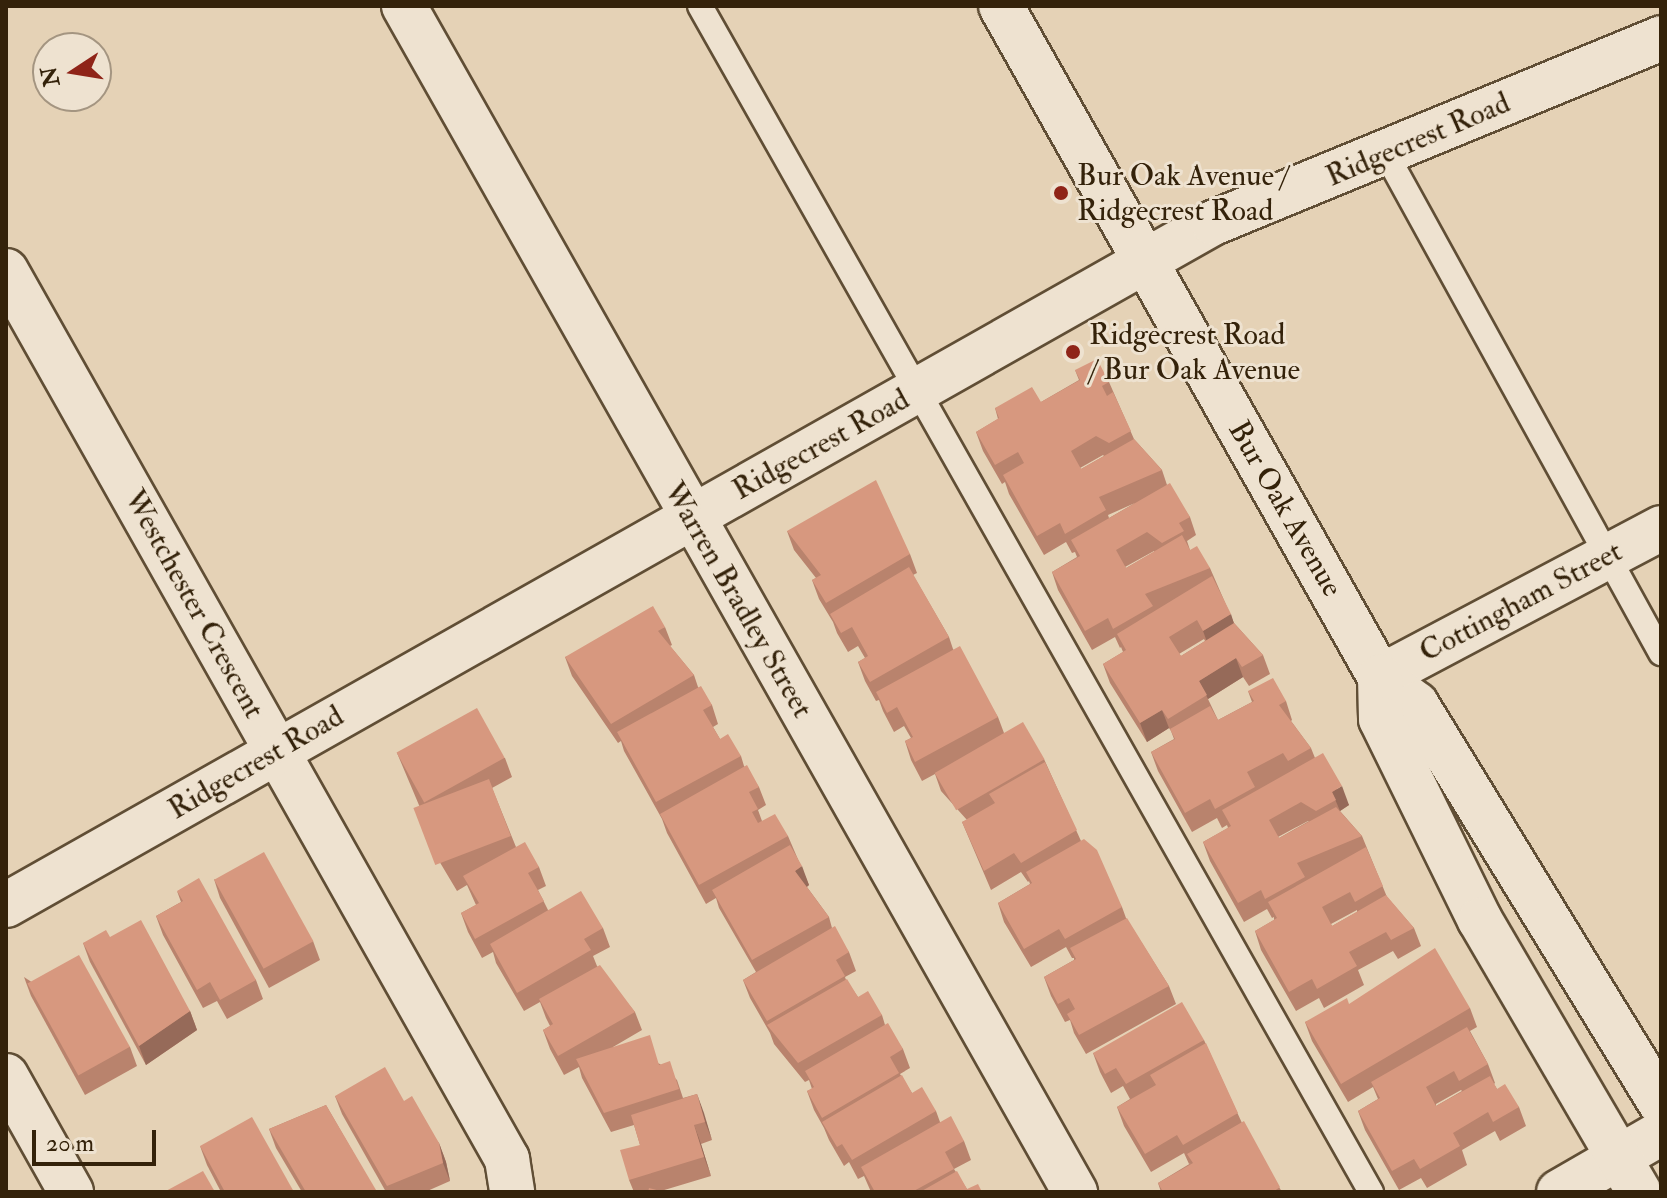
<!DOCTYPE html>
<style>
body{margin:0}
#map{position:relative;width:1667px;height:1198px;overflow:hidden;background:#e5d2b6;font-family:"IM FELL Double Pica",serif}
div>[style]{position:absolute}
[style*='--x']{left:calc(var(--x)*1px);top:calc(var(--y)*1px);width:calc(var(--w)*1px);rotate:calc(var(--a)*1deg)}
.roads{filter:drop-shadow(2px 0 #604e35) drop-shadow(-2px 0 #604e35) drop-shadow(0 2px #604e35) drop-shadow(0 -2px #604e35)}
.lane>*{height:24px;margin:-12px;padding:0 12px;transform-origin:12px;border-radius:12px;background:#eee2d0}
.street>*{height:44px;margin:-22px;padding:0 22px;transform-origin:22px;border-radius:22px;background:#eee2d0}
.secondary>*{height:44px;margin:-22px;padding:0 22px;transform-origin:22px;border-radius:22px;background:#eee2d0}
.wall>*{inset:0;background:#b9836d}
.shaded-wall>*{inset:0;background:#966a59}
.building>*{inset:0;background:#d7987f;transform-origin:0 0}
.dots>*{width:22px;height:22px;translate:-50% -50%;box-sizing:border-box;border:4px solid #eee2d0;border-radius:50%}
span{translate:-50% -50%;white-space:nowrap;text-align:center;line-height:1.15;-webkit-text-stroke:6px #eee2d0;paint-order:stroke}
.street-label{font-size:30px;color:#34220a}
.poi-label{font-size:30px;color:#34220a}
.left{translate:0 -50%;text-align:left}
.frame{position:absolute;inset:0;border:8px solid #34220a;pointer-events:none}
.north{position:absolute;left:32px;top:32px;width:80px;height:80px;box-sizing:border-box;background:#eee2d0;border:2px solid #a49581;border-radius:50%;rotate:258deg;font-size:22px;font-weight:700;line-height:32px;text-align:center;color:#34220a}
.north::after{content:'';display:block;margin:auto;width:28px;height:36px;background:#8f2418;clip-path:polygon(50% 0,100% 100%,50% 72%,0 100%)}
.scale{position:absolute;left:32px;top:1130px;width:124px;height:36px;box-sizing:border-box;border:4px solid #34220a;border-top:0;padding-left:10px;font-size:24px;line-height:28px;white-space:nowrap;color:#34220a;-webkit-text-stroke:6px #eee2d0;paint-order:stroke}
</style>
<div id="map">
<div class="roads">
<div class="lane">
<div style="--x:700;--y:6;--w:1363;--a:60.5"></div>
<div style="--x:1386;--y:154;--w:570;--a:61.14"></div>
</div>
<div class="street">
<div style="--x:404;--y:6;--w:1363;--a:60.5"></div>
<div style="--x:6;--y:271;--w:1020;--a:60.57"></div>
<div style="--x:507;--y:1159;--w:33;--a:81"></div>
<div style="--x:1380;--y:677;--w:318;--a:-27.9"></div>
<div style="--x:6;--y:905;--w:1386;--a:-29.47"></div>
<div style="--x:1213;--y:223;--w:485;--a:-22.4"></div>
<div style="--x:6;--y:1076;--w:133;--a:60.7"></div>
<div style="--x:1559;--y:1192;--w:118;--a:-30"></div>
</div>
<div class="secondary">
<div style="--x:1001;--y:6;--w:771;--a:60.54"></div>
<div style="--x:1380;--y:677;--w:45;--a:36.9"></div>
<div style="--x:1416;--y:704;--w:469;--a:58.5"></div>
<div style="--x:1380;--y:677;--w:42;--a:88.6"></div>
<div style="--x:1381;--y:719;--w:224;--a:63.8"></div>
<div style="--x:1480;--y:920;--w:315;--a:59.7"></div>
</div>
</div>
<div class="wall">
<div style="clip-path:polygon(evenodd,1075px 370px,1109px 382px,1134px 439px,1162px 470px,1167px 485px,1190px 517px,1196px 535px,1187px 541px,1190px 550px,1210px 568px,1234px 623px,1263px 655px,1270px 674px,1249px 686px,1243px 677px,1208px 699px,1218px 720px,1252px 702px,1248px 691px,1286px 701px,1292px 720px,1291px 721px,1311px 748px,1315px 758px,1349px 805px,1340px 811px,1362px 836px,1387px 897px,1414px 928px,1421px 946px,1398px 959px,1393px 951px,1358px 970px,1364px 985px,1324px 1008px,1319px 998px,1296px 1011px,1261px 950px,1255px 931px,1274px 920px,1274px 917px,1272px 918px,1267px 909px,1244px 922px,1210px 861px,1203px 842px,1228px 828px,1227px 825px,1222px 828px,1217px 818px,1192px 832px,1158px 771px,1151px 752px,1174px 739px,1171px 731px,1169px 728px,1147px 742px,1110px 683px,1103px 664px,1123px 652px,1121px 647px,1120px 648px,1115px 637px,1092px 650px,1058px 590px,1052px 572px,1077px 557px,1075px 552px,1072px 553px,1066px 542px,1044px 555px,1009px 494px,1005px 482px,1002px 484px,983px 451px,976px 432px,998px 419px,995px 408px,1041px 402px,1079px 380px,1075px 370px,1103px 455px,1104px 456px,1081px 469px,1080px 468px,1103px 455px,1075px 370px,1135px 503px,1109px 518px,1108px 515px,1135px 503px,1075px 370px,1154px 551px,1154px 552px,1126px 568px,1125px 567px,1154px 551px,1075px 370px,1204px 639px,1205px 641px,1181px 656px,1179px 654px,1204px 639px,1075px 370px,1308px 821px,1309px 821px,1279px 838px,1278px 837px,1308px 821px,1075px 370px,1357px 910px,1357px 912px,1332px 926px,1331px 924px,1357px 910px)"></div>
<div style="clip-path:polygon(787px 531px,910px 554px,917px 573px,913px 575px,949px 637px,953px 649px,998px 717px,1004px 733px,1044px 759px,1081px 841px,1122px 907px,1126px 918px,1169px 986px,1176px 1004px,1086px 1054px,1074px 1033px,1070px 1020px,1065px 1022px,1051px 996px,1044px 977px,1074px 960px,1074px 958px,1072px 958px,1066px 947px,1031px 967px,1004px 922px,998px 903px,1030px 884px,1029px 881px,1028px 882px,1021px 872px,991px 890px,962px 822px,967px 820px,941px 791px,935px 774px,922px 781px,911px 760px,905px 741px,911px 738px,904px 726px,894px 732px,883px 711px,879px 700px,876px 701px,865px 681px,858px 662px,865px 658px,858px 646px,848px 652px,837px 633px,833px 622px,819px 599px,812px 580px,816px 578px,794px 550px)"></div>
<div style="clip-path:polygon(665px 627px,672px 645px,670px 646px,694px 675px,698px 687px,712px 705px,718px 724px,713px 727px,720px 739px,741px 756px,744px 766px,759px 787px,766px 805px,758px 810px,762px 821px,788px 836px,809px 885px,807px 887px,829px 917px,832px 928px,849px 952px,856px 971px,845px 977px,846px 980px,858px 997px,882px 1015px,885px 1025px,903px 1049px,910px 1068px,900px 1074px,912px 1093px,936px 1111px,940px 1122px,964px 1141px,971px 1160px,954px 1169px,967px 1189px,982px 1192px,871px 1192px,864px 1176px,858px 1179px,849px 1162px,844px 1166px,829px 1140px,824px 1128px,814px 1110px,807px 1091px,812px 1089px,809px 1080px,805px 1082px,774px 1044px,770px 1033px,750px 998px,743px 980px,756px 972px,719px 908px,716px 898px,706px 904px,667px 833px,662px 819px,624px 751px,621px 741px,618px 743px,572px 676px,565px 657px)"></div>
<div style="clip-path:polygon(397px 753px,505px 758px,512px 777px,492px 788px,516px 847px,539px 867px,546px 886px,538px 890px,548px 910px,603px 928px,610px 947px,593px 956px,597px 966px,635px 1012px,642px 1030px,613px 1047px,660px 1064px,677px 1080px,683px 1098px,697px 1094px,712px 1140px,701px 1144px,711px 1176px,661px 1191px,664px 1192px,634px 1192px,629px 1180px,640px 1145px,634px 1125px,611px 1132px,582px 1078px,579px 1067px,564px 1075px,550px 1049px,543px 1030px,550px 1026px,546px 1018px,540px 1002px,524px 1011px,496px 963px,493px 952px,482px 958px,468px 932px,461px 913px,476px 905px,467px 885px,457px 891px,426px 839px,419px 820px,424px 817px)"></div>
<div style="clip-path:polygon(214px 879px,313px 941px,320px 960px,269px 988px,220px 898px)"></div>
<div style="clip-path:polygon(177px 891px,256px 980px,263px 999px,227px 1019px,217px 1001px,203px 1008px,163px 935px,156px 916px,181px 902px)"></div>
<div style="clip-path:polygon(110px 937px,190px 1011px,197px 1030px,146px 1065px,90px 962px,83px 943px)"></div>
<div style="clip-path:polygon(24px 977px,130px 1047px,137px 1066px,85px 1095px,31px 996px)"></div>
<div style="clip-path:polygon(evenodd,1349px 1004px,1470px 1008px,1477px 1027px,1470px 1031px,1488px 1064px,1495px 1083px,1494px 1084px,1497px 1089px,1519px 1107px,1526px 1126px,1500px 1141px,1495px 1131px,1462px 1150px,1467px 1165px,1427px 1188px,1421px 1178px,1399px 1190px,1365px 1130px,1358px 1111px,1378px 1099px,1373px 1087px,1348px 1102px,1312px 1041px,1305px 1022px,1349px 1004px,1461px 1090px,1462px 1091px,1436px 1106px,1436px 1104px,1461px 1090px)"></div>
<div style="clip-path:polygon(1204px 1040px,1242px 1123px,1282px 1192px,1161px 1192px,1158px 1183px,1191px 1163px,1189px 1164px,1184px 1153px,1151px 1172px,1124px 1126px,1117px 1107px,1130px 1099px,1123px 1086px,1111px 1093px,1100px 1072px,1093px 1053px)"></div>
<div style="clip-path:polygon(335px 1096px,404px 1101px,439px 1143px,446px 1162px,450px 1181px,425px 1192px,386px 1192px,342px 1114px)"></div>
<div style="clip-path:polygon(326px 1105px,376px 1192px,302px 1192px,276px 1148px,269px 1129px)"></div>
<div style="clip-path:polygon(200px 1146px,294px 1192px,221px 1192px,207px 1165px)"></div>
</div>
<div class="shaded-wall">
<div style="clip-path:polygon(1231px 614px,1237px 633px,1210px 650px,1203px 631px)"></div>
<div style="clip-path:polygon(1236px 658px,1243px 677px,1208px 699px,1199px 681px)"></div>
<div style="clip-path:polygon(1162px 710px,1169px 728px,1147px 742px,1140px 723px)"></div>
<div style="clip-path:polygon(1342px 786px,1349px 805px,1340px 811px,1332px 792px)"></div>
<div style="clip-path:polygon(802px 866px,809px 885px,802px 890px,795px 871px)"></div>
<div style="clip-path:polygon(190px 1011px,197px 1030px,146px 1065px,139px 1046px)"></div>
<div style="clip-path:polygon(697px 1094px,704px 1113px,712px 1140px,705px 1122px)"></div>
<div style="clip-path:polygon(694px 1125px,701px 1144px,711px 1176px,704px 1157px)"></div>
<div style="clip-path:polygon(439px 1143px,446px 1162px,450px 1181px,443px 1163px)"></div>
</div>
<div class="building">
<div style="clip-path:polygon(1097px 359px,1109px 382px,1102px 386px,1107px 396px,1113px 392px,1131px 431px,1109px 443px,1096px 436px,1071px 451px,1081px 469px,1134px 439px,1162px 470px,1099px 497px,1106px 510px,1065px 534px,1060px 523px,1037px 536px,1003px 475px,1024px 463px,1018px 452px,995px 465px,976px 432px,999px 418px,995px 408px,1032px 387px,1041px 402px,1080px 380px,1075px 370px)"></div>
<div style="clip-path:polygon(876px 480px,910px 554px,826px 603px,812px 580px,821px 575px,787px 531px)"></div>
<div style="clip-path:polygon(1170px 483px,1190px 517px,1179px 523px,1184px 531px,1162px 543px,1147px 532px,1116px 550px,1126px 568px,1182px 535px,1190px 550px,1197px 546px,1210px 568px,1145px 594px,1153px 606px,1113px 629px,1108px 618px,1085px 631px,1052px 572px,1080px 556px,1071px 540px)"></div>
<div style="clip-path:polygon(909px 567px,949px 637px,870px 682px,858px 662px,868px 656px,852px 627px,841px 633px,830px 614px)"></div>
<div style="clip-path:polygon(1212px 576px,1231px 614px,1203px 631px,1197px 620px,1169px 637px,1181px 656px,1234px 623px,1263px 655px,1242px 667px,1236px 658px,1199px 681px,1207px 695px,1168px 719px,1162px 710px,1140px 723px,1103px 664px,1126px 650px,1117px 634px)"></div>
<div style="clip-path:polygon(653px 606px,665px 627px,658px 631px,694px 675px,611px 724px,565px 657px)"></div>
<div style="clip-path:polygon(960px 646px,998px 717px,915px 762px,905px 741px,913px 737px,897px 707px,887px 713px,876px 692px)"></div>
<div style="clip-path:polygon(1273px 678px,1286px 701px,1279px 705px,1311px 748px,1288px 761px,1283px 753px,1247px 772px,1255px 787px,1215px 809px,1210px 799px,1185px 813px,1151px 752px,1175px 739px,1170px 729px,1210px 706px,1218px 720px,1254px 701px,1248px 691px)"></div>
<div style="clip-path:polygon(701px 686px,712px 705px,703px 710px,720px 739px,728px 734px,741px 756px,656px 802px,617px 732px)"></div>
<div style="left:477px;top:708px;width:57px;height:92px;rotate:61deg"></div>
<div style="left:1023px;top:722px;width:43px;height:102px;rotate:60deg"></div>
<div style="clip-path:polygon(1323px 753px,1342px 786px,1332px 792px,1336px 800px,1316px 811px,1301px 802px,1269px 820px,1279px 838px,1336px 807px,1362px 836px,1297px 863px,1305px 877px,1265px 899px,1261px 890px,1238px 903px,1203px 842px,1231px 826px,1222px 810px)"></div>
<div style="clip-path:polygon(1045px 762px,1077px 830px,1021px 863px,1014px 853px,984px 871px,962px 822px,995px 803px,989px 794px)"></div>
<div style="clip-path:polygon(747px 765px,759px 787px,749px 792px,758px 809px,752px 812px,758px 823px,775px 814px,788px 836px,699px 885px,660px 814px)"></div>
<div style="left:489px;top:779px;width:61px;height:81px;rotate:69deg"></div>
<div style="clip-path:polygon(1084px 839px,1097px 850px,1122px 907px,1065px 939px,1059px 929px,1024px 949px,998px 903px,1032px 883px,1026px 872px)"></div>
<div style="clip-path:polygon(525px 842px,539px 867px,528px 873px,544px 901px,475px 939px,461px 913px,479px 903px,463px 876px)"></div>
<div style="clip-path:polygon(790px 845px,802px 866px,795px 871px,829px 917px,752px 960px,712px 890px)"></div>
<div style="clip-path:polygon(1366px 847px,1383px 886px,1355px 902px,1350px 892px,1322px 907px,1332px 926px,1386px 895px,1414px 928px,1391px 940px,1386px 932px,1349px 952px,1357px 966px,1317px 989px,1312px 979px,1289px 992px,1255px 931px,1277px 918px,1268px 902px)"></div>
<div style="left:264px;top:852px;width:102px;height:57px;rotate:61deg"></div>
<div style="clip-path:polygon(199px 878px,256px 980px,220px 1000px,210px 982px,197px 990px,156px 916px,183px 901px,177px 891px)"></div>
<div style="clip-path:polygon(581px 891px,603px 928px,584px 939px,591px 950px,517px 993px,490px 944px)"></div>
<div style="clip-path:polygon(1127px 918px,1169px 986px,1079px 1035px,1067px 1014px,1075px 1009px,1069px 998px,1058px 1004px,1044px 977px,1076px 959px,1070px 948px)"></div>
<div style="clip-path:polygon(141px 920px,190px 1011px,139px 1046px,83px 943px,106px 930px,110px 937px)"></div>
<div style="clip-path:polygon(835px 926px,849px 952px,836px 960px,845px 976px,767px 1021px,743px 980px)"></div>
<div style="clip-path:polygon(1435px 948px,1470px 1008px,1341px 1084px,1305px 1022px,1347px 998px,1349px 1004px)"></div>
<div style="left:79px;top:955px;width:105px;height:59px;rotate:61deg"></div>
<div style="clip-path:polygon(600px 965px,635px 1012px,558px 1056px,543px 1030px,553px 1024px,539px 999px)"></div>
<div style="clip-path:polygon(847px 979px,858px 997px,868px 991px,882px 1015px,798px 1063px,767px 1025px)"></div>
<div style="clip-path:polygon(1182px 1002px,1204px 1040px,1126px 1084px,1116px 1068px,1105px 1074px,1093px 1053px)"></div>
<div style="clip-path:polygon(888px 1023px,903px 1049px,890px 1057px,899px 1073px,822px 1118px,807px 1091px,814px 1087px,805px 1071px)"></div>
<div style="clip-path:polygon(1467px 1027px,1488px 1064px,1459px 1081px,1454px 1071px,1426px 1087px,1436px 1106px,1490px 1076px,1497px 1089px,1505px 1084px,1519px 1107px,1493px 1122px,1488px 1112px,1453px 1133px,1460px 1146px,1420px 1169px,1414px 1159px,1392px 1171px,1358px 1111px,1380px 1098px,1371px 1082px)"></div>
<div style="clip-path:polygon(650px 1035px,659px 1065px,670px 1061px,679px 1089px,604px 1113px,576px 1059px)"></div>
<div style="clip-path:polygon(1206px 1043px,1238px 1113px,1183px 1145px,1177px 1135px,1145px 1154px,1117px 1107px,1156px 1085px,1150px 1075px)"></div>
<div style="clip-path:polygon(385px 1067px,404px 1101px,412px 1096px,439px 1143px,443px 1163px,387px 1186px,335px 1096px)"></div>
<div style="clip-path:polygon(902px 1075px,912px 1093px,922px 1087px,936px 1111px,852px 1160px,842px 1144px,837px 1147px,822px 1122px)"></div>
<div style="clip-path:polygon(697px 1094px,705px 1122px,694px 1125px,704px 1157px,629px 1180px,620px 1150px,640px 1145px,631px 1115px)"></div>
<div style="clip-path:polygon(326px 1105px,376px 1190px,372px 1192px,306px 1192px,269px 1129px)"></div>
<div style="clip-path:polygon(951px 1116px,964px 1141px,945px 1152px,954px 1169px,912px 1192px,875px 1192px,861px 1167px)"></div>
<div style="clip-path:polygon(252px 1117px,294px 1192px,225px 1192px,200px 1146px)"></div>
<div style="clip-path:polygon(1244px 1121px,1280px 1187px,1273px 1192px,1163px 1192px,1158px 1183px,1193px 1163px,1187px 1154px)"></div>
<div style="clip-path:polygon(203px 1171px,215px 1192px,164px 1192px)"></div>
<div style="clip-path:polygon(957px 1171px,967px 1189px,978px 1184px,982px 1192px,920px 1192px)"></div>
<div style="clip-path:polygon(649px 1188px,664px 1192px,648px 1192px)"></div>
</div>
<div class="dots">
<div style="left:1061px;top:193px;background:#8f2418"></div>
<div style="left:1073px;top:352px;background:#8f2418"></div>
</div>
<div class="street-label">
<span style="left:1418px;top:140px;rotate:-23deg">Ridgecrest Road</span>
<span style="left:821px;top:445px;rotate:-29deg">Ridgecrest Road</span>
<span style="left:1285px;top:509px;rotate:60deg">Bur Oak Avenue</span>
<span style="left:738px;top:600px;rotate:60deg">Warren Bradley Street</span>
<span style="left:1521px;top:602px;rotate:-28deg">Cottingham Street</span>
<span style="left:194px;top:604px;rotate:61deg">Westchester Crescent</span>
<span style="left:256px;top:763px;rotate:-30deg">Ridgecrest Road</span>
</div>
<div class="poi-label">
<span class="left" style="left:1077px;top:193px">Bur Oak Avenue /<br>Ridgecrest Road</span>
<span class="left" style="left:1089px;top:352px">Ridgecrest Road<br>/ Bur Oak Avenue</span>
</div>
<div class="frame"></div>
<div class="north">N</div>
<div class="scale">20 m</div>
</div>
